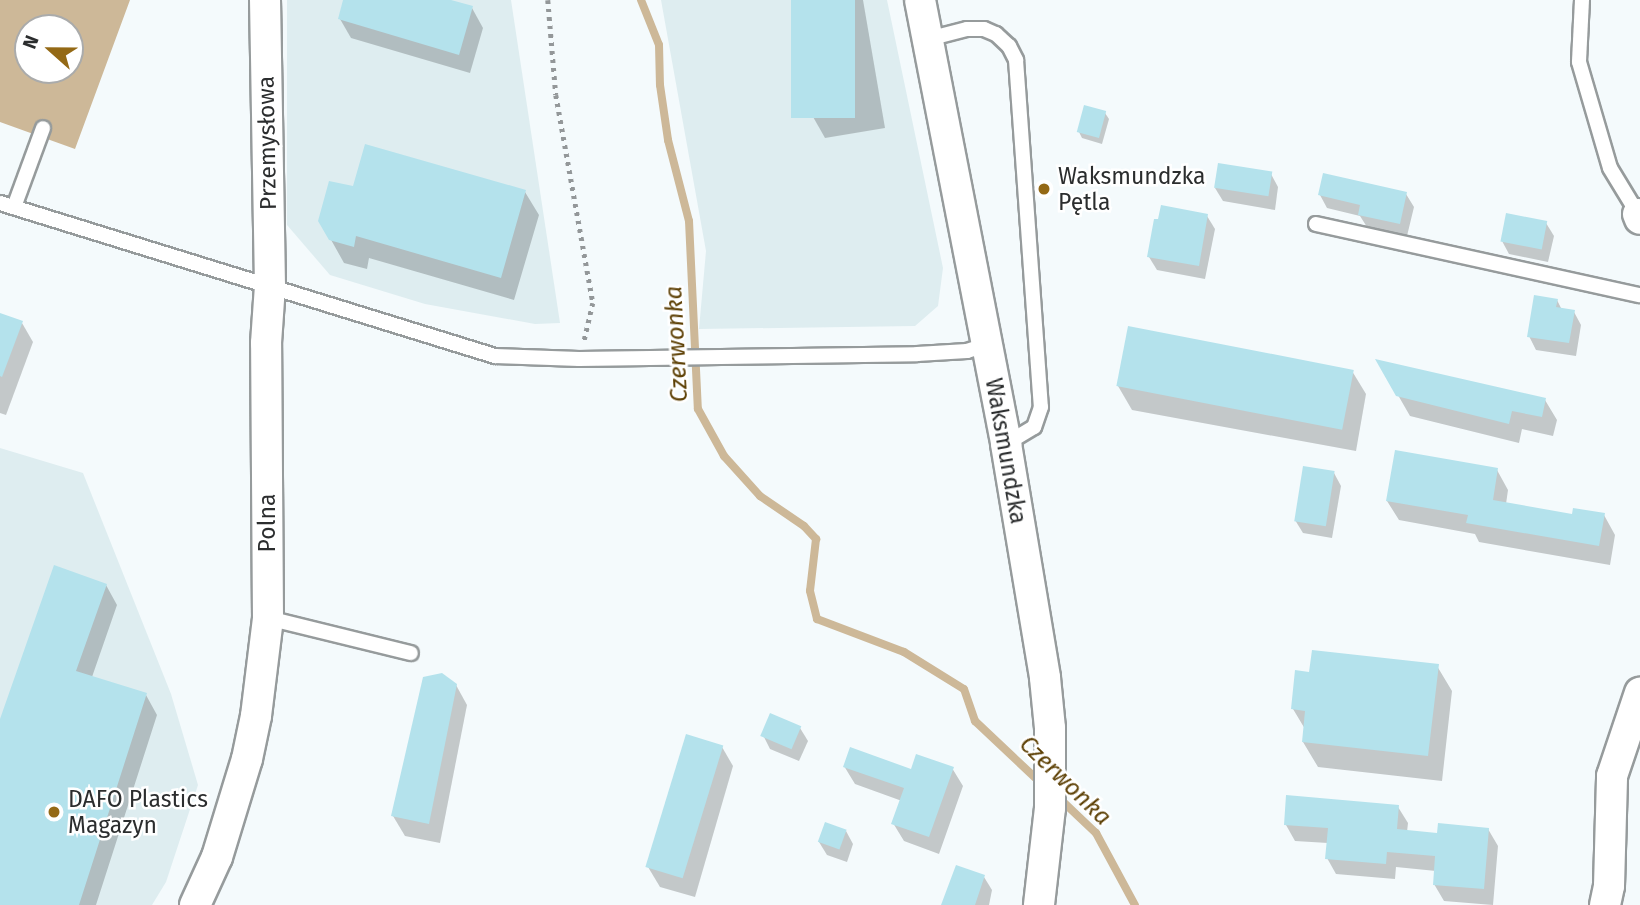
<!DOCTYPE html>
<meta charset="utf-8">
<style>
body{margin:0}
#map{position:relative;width:1640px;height:905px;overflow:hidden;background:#f4fafc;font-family:"Fira Sans",sans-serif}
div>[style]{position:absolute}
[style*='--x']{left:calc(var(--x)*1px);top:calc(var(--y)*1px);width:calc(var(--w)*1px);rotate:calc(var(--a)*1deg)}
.built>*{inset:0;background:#deedf0}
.water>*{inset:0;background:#cdb898}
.shadow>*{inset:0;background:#0003}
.stream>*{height:8px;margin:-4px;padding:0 4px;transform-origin:4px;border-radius:4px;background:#cdb898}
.building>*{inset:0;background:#b4e2ec;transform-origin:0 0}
.path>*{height:4.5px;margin-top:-2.25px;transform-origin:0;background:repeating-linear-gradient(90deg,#939799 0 3.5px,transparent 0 8.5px)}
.roads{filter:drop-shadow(2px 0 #969b9c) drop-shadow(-2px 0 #969b9c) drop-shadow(0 2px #969b9c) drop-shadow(0 -2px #969b9c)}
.service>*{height:14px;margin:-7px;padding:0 7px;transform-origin:7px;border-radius:7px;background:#fff}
.minor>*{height:30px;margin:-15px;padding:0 15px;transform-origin:15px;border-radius:15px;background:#fff}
.dots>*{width:19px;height:19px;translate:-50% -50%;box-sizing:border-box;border:4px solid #fff;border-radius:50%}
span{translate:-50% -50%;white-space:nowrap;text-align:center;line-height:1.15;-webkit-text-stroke:5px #fff;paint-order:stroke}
.street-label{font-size:23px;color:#2b2d2e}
.poi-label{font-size:23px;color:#2b2d2e}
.left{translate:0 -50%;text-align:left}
.water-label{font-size:24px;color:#5e4106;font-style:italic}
.north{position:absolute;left:14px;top:14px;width:70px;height:70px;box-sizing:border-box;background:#fff;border:2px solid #aaabab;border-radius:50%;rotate:291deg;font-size:19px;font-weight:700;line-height:28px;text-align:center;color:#2b2d2e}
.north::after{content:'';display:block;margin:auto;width:24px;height:32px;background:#946915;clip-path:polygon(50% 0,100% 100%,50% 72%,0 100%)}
</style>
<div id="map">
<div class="built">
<div style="clip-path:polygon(287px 0,511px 0,560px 323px,535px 324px,425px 304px,330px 275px,287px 225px)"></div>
<div style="clip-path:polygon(661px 0,887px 0,943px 268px,938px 306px,915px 326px,699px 329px,706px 251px)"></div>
<div style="clip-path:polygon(0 448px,83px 473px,171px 694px,198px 785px,166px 882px,152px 905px,0 905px)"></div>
</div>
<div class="water">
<div style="clip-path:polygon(evenodd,0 0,130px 0,75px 149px,0 122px,0 0,28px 28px,70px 28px,70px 70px,28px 70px,28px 28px)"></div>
</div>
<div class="shadow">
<div style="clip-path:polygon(345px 0,445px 0,472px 8px,483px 28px,470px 73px,351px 38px,340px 19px)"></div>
<div style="clip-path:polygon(792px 0,863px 0,885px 128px,825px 138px,812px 115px)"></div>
<div style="clip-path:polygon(1105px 113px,1109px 119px,1102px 144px,1082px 138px,1079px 132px)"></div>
<div style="clip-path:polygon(1271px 174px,1278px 187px,1275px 210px,1223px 201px,1215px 188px)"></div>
<div style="clip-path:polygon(354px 188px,525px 192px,539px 215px,514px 300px,369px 258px,367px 269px,344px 263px,320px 220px)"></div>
<div style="clip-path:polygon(1406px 194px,1414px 207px,1407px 236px,1367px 227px,1360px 216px,1327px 208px,1320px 195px)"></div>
<div style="clip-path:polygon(1207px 216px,1215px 229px,1205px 279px,1157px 270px,1149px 257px)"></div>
<div style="clip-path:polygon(1546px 223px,1554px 236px,1548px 262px,1509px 254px,1502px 241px)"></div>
<div style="clip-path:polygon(1557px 300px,1562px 310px,1574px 312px,1581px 325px,1576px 356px,1536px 350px,1529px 336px)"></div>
<div style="clip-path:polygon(0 315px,22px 323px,33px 342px,6px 415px,0 413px)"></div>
<div style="clip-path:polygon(1379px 362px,1545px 400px,1557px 420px,1553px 436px,1522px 429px,1519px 443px,1410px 416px)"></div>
<div style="clip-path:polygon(1352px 371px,1366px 394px,1356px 451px,1132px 410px,1118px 386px)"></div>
<div style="clip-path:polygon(1497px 470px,1508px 490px,1506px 504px,1574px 516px,1604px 515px,1615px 535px,1610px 565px,1479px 542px,1475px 534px,1399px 520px,1387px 501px)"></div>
<div style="clip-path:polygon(1334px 473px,1341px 486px,1332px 538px,1303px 533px,1295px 520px)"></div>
<div style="clip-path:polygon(55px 567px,106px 585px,117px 605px,92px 677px,146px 695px,157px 715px,96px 905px,0 905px,0 725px)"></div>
<div style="clip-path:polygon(1437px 666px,1452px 691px,1442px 781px,1318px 767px,1303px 742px,1305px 729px,1293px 709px,1311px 674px)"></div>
<div style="clip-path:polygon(456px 685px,467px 705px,440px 843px,405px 836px,393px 816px)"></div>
<div style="clip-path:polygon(800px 728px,808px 741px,799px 761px,770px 749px,763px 735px)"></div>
<div style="clip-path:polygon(722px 747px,733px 766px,695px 897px,660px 887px,648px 867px)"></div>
<div style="clip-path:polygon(844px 766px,912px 771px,952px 768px,963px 786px,939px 854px,904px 841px,893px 823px,902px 801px,855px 784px)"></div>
<div style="clip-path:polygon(1398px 807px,1408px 823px,1407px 832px,1439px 835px,1488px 829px,1498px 846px,1493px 905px,1444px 901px,1434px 884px,1436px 871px,1396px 867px,1395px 879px,1336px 874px,1327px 858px,1328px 843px,1295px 841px,1286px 825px)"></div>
<div style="clip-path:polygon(846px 831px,853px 844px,847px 862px,827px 855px,819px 842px)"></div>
<div style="clip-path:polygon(984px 877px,992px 890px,989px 905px,943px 905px)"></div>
</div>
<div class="stream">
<div style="--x:641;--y:0;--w:48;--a:68.2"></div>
<div style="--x:659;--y:45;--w:40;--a:88.6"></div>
<div style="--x:660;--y:85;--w:56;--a:81.7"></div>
<div style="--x:668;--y:140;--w:84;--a:75.5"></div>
<div style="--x:689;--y:221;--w:188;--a:87.3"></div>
<div style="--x:698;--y:409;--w:54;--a:61"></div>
<div style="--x:724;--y:456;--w:54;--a:48"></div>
<div style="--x:760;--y:496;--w:53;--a:34.3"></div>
<div style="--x:804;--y:526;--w:18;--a:47"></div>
<div style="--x:816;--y:539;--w:52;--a:96.6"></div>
<div style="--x:810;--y:591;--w:29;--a:76"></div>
<div style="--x:817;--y:619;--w:93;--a:20.8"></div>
<div style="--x:904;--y:652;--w:70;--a:31.7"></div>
<div style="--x:964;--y:689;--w:34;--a:71"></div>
<div style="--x:975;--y:721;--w:93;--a:43.3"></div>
<div style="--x:1059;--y:798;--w:51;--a:43.4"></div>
<div style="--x:1096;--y:833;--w:82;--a:61.6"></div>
</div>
<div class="building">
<div style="clip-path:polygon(343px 0,451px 0,473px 6px,459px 55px,338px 19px)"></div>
<div style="left:791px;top:0;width:64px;height:118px"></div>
<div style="left:1084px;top:105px;width:23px;height:28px;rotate:15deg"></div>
<div style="clip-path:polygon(365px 144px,526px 190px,501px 278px,356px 236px,354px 247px,329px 240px,318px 221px,329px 181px,353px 186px)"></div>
<div style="left:1218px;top:163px;width:55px;height:25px;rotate:9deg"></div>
<div style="clip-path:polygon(1323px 173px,1407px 192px,1400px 224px,1358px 215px,1360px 205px,1318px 195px)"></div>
<div style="clip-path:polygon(1161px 205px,1208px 214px,1199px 266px,1147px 257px,1154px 219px,1158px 219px)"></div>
<div style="left:1506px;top:213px;width:42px;height:29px;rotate:11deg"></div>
<div style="clip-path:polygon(1534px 295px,1558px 299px,1556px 307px,1575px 310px,1569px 343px,1527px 337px)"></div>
<div style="clip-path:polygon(0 313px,23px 321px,2px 377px,0 376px)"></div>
<div style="left:1128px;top:326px;width:230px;height:61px;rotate:11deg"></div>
<div style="clip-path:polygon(1375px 359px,1546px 398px,1542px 417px,1512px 411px,1509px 424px,1396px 396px)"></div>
<div style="clip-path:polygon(1395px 450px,1498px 468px,1493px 500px,1572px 514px,1573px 508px,1605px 513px,1599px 546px,1466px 523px,1468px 515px,1386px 501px)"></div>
<div style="left:1303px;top:466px;width:32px;height:56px;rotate:9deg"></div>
<div style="clip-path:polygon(54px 565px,107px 584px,76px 671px,147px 693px,79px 905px,0 905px,0 719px)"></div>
<div style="clip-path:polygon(1312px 650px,1439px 664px,1428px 756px,1302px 742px,1305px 711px,1291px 709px,1295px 670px,1309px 672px)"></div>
<div style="clip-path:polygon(442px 673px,457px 684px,429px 824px,391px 816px,423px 677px)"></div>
<div style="left:770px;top:713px;width:34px;height:25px;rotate:23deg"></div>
<div style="left:686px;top:734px;width:39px;height:139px;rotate:17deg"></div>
<div style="clip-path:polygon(850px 747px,911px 769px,916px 754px,954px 767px,929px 837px,891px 824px,904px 788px,843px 767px)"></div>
<div style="clip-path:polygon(1286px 795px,1399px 805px,1397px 829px,1437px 833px,1438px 823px,1489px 828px,1484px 889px,1433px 885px,1435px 856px,1387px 852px,1386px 864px,1325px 859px,1328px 828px,1284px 825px)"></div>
<div style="left:825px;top:822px;width:23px;height:21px;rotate:20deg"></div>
<div style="clip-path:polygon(956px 865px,985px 875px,975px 905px,941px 905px)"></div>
</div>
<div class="path">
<div style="--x:548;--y:0;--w:95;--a:85.2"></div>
<div style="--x:556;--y:95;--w:211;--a:79.9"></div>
<div style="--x:593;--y:303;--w:39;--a:103"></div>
</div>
<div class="roads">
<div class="service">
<div style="--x:1582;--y:0;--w:62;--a:92.8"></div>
<div style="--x:1579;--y:62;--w:110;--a:73.7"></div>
<div style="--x:1610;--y:168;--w:54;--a:58.7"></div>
<div style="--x:928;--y:39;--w:40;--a:-14.4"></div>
<div style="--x:967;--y:29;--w:17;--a:0"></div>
<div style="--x:984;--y:29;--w:13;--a:23"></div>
<div style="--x:996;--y:34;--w:18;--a:43"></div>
<div style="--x:1009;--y:46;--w:16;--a:63"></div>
<div style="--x:1016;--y:60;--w:348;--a:85.9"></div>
<div style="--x:1041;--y:407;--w:21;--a:109"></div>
<div style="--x:1034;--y:427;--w:33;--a:149"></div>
<div style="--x:0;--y:203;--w:518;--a:17.18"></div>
<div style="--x:495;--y:356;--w:84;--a:2"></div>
<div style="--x:579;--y:359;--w:338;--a:-0.8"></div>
<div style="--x:917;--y:354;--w:50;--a:-3.4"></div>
<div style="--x:967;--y:351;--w:20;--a:-18"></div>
<div style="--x:14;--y:207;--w:84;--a:-69.8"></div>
<div style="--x:1316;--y:224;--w:332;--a:12.4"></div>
<div style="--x:268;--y:618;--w:147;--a:13.8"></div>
</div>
<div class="minor">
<div style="--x:920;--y:0;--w:452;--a:79"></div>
<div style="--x:1006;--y:444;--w:237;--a:80.5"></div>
<div style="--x:1045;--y:678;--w:50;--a:84.3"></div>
<div style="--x:1050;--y:728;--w:80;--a:90"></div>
<div style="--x:1050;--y:808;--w:98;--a:96.5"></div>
<div style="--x:1638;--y:214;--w:5;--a:68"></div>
<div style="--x:195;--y:905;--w:53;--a:-65.4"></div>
<div style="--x:217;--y:857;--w:102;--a:-73"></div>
<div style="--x:247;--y:759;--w:44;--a:-78.2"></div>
<div style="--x:256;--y:716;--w:99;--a:-83"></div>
<div style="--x:268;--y:618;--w:275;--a:-90.4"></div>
<div style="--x:266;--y:343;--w:57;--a:-86"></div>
<div style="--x:270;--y:286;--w:286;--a:-91"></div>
<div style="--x:1605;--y:905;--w:19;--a:-78"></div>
<div style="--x:1609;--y:886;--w:110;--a:-88.4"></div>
<div style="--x:1612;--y:776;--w:88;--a:-71.4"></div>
</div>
</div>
<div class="dots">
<div style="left:1044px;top:189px;background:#946915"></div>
<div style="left:54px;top:812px;background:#946915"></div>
</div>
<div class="street-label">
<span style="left:267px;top:143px;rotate:-91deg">Przemysłowa</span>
<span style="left:1006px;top:451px;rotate:80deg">Waksmundzka</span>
<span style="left:267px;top:523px;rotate:-90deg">Polna</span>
</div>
<div class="poi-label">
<span class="left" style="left:1058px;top:189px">Waksmundzka<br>Pętla</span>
<span class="left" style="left:68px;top:812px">DAFO Plastics<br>Magazyn</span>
</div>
<div class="water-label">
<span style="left:677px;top:344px;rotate:-93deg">Czerwonka</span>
<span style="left:1065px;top:781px;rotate:44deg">Czerwonka</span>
</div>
<div class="north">N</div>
</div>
